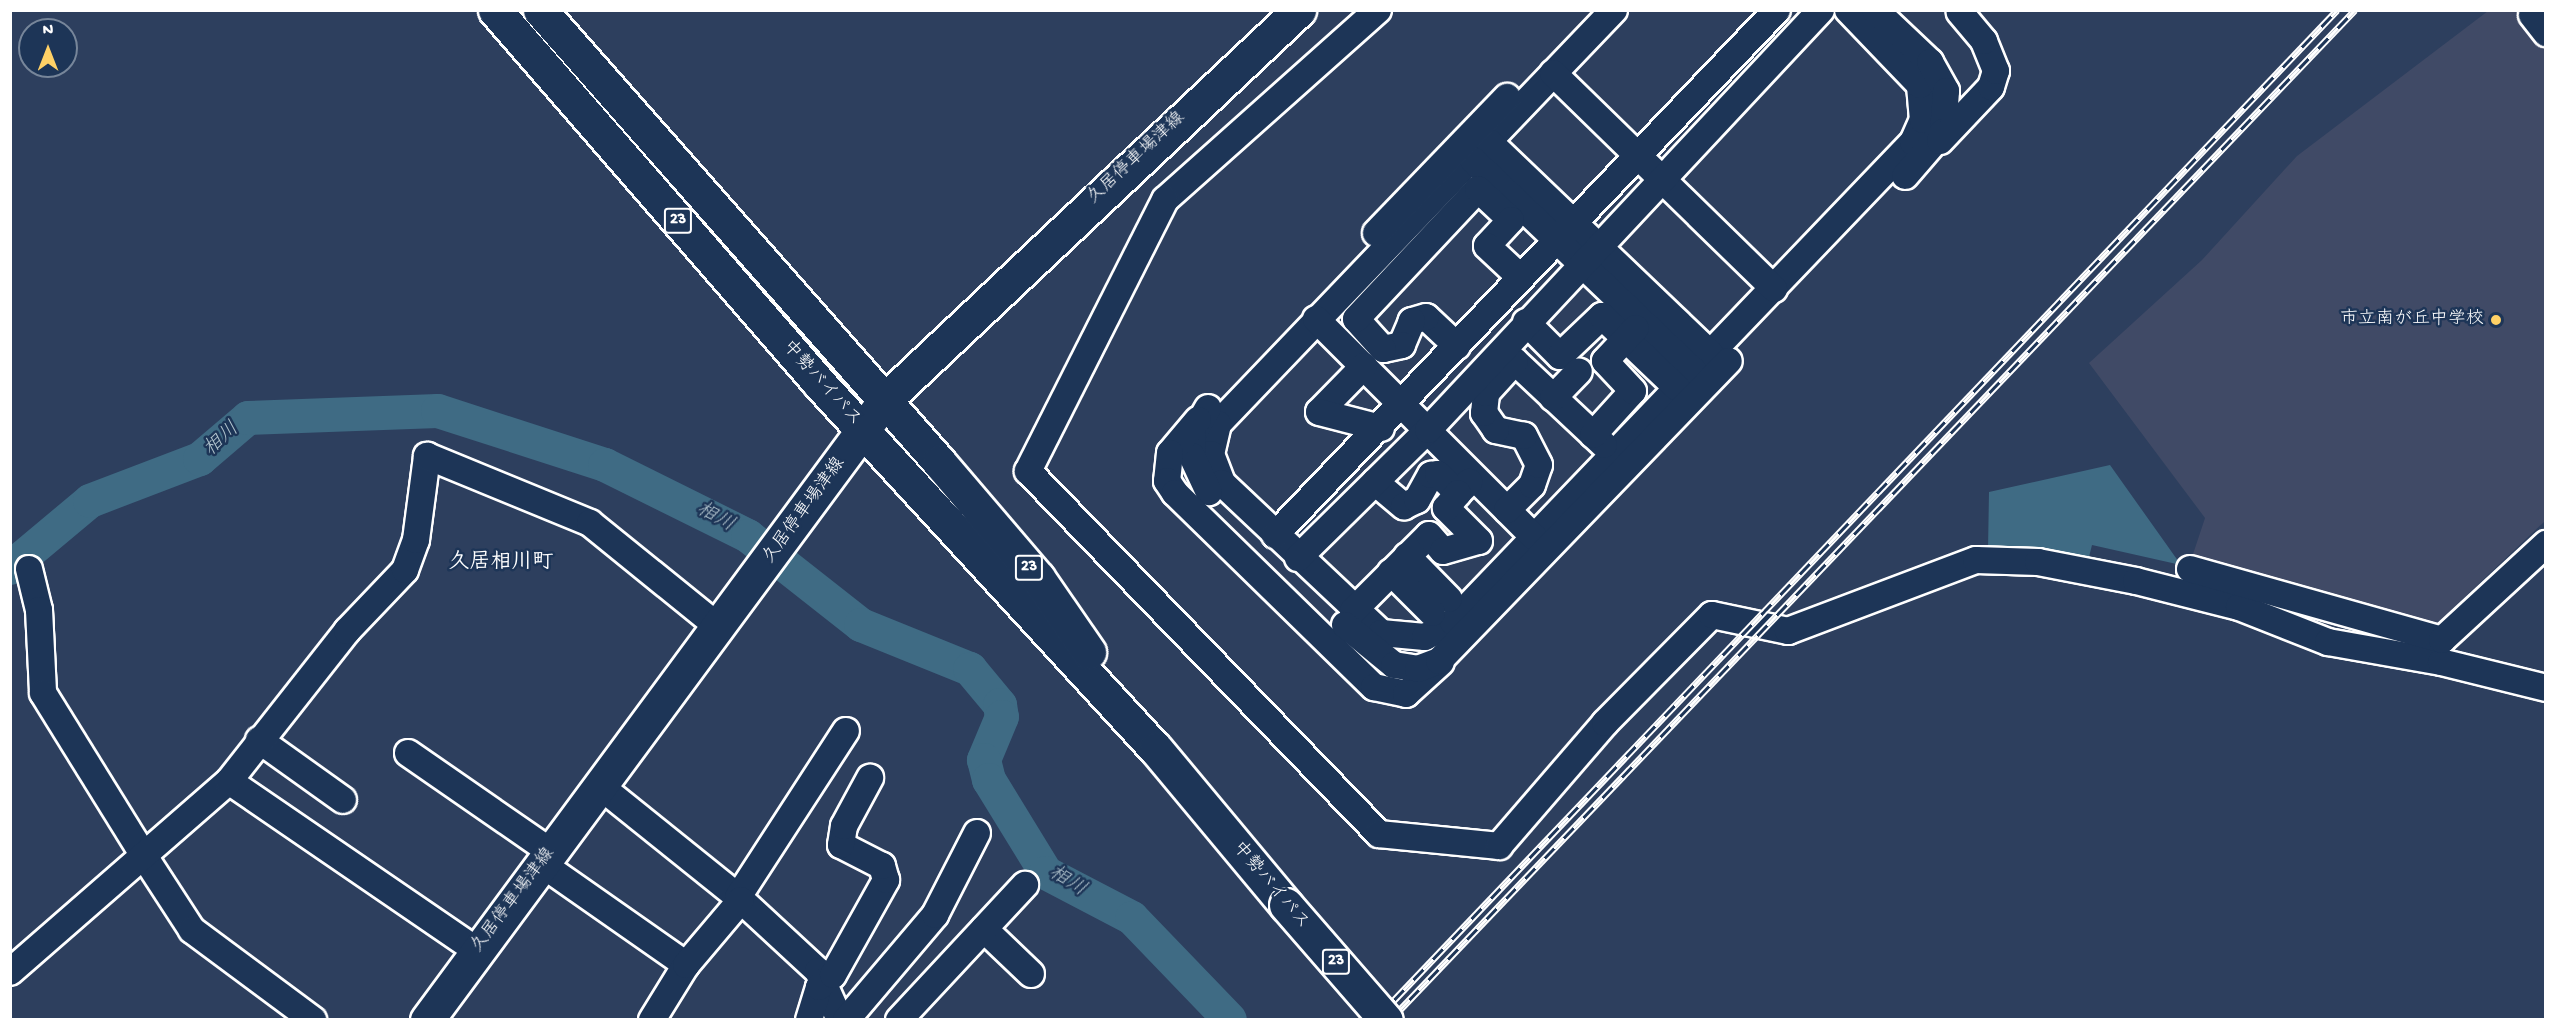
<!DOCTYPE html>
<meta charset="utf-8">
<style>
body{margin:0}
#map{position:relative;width:2556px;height:1030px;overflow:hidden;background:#2d3f5e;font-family:"Gochi Hand","Klee One",sans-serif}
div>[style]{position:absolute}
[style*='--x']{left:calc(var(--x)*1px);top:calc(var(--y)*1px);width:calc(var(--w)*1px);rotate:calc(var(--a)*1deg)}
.built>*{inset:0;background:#404a66}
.water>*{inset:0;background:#3f6b84}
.river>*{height:34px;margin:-17px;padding:0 17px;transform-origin:17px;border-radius:17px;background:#3f6b84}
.roads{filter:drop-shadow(2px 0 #fff) drop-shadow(-2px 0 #fff) drop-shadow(0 2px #fff) drop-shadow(0 -2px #fff)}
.minor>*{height:26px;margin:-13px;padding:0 13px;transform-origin:13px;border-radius:13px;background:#1d3557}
.major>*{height:33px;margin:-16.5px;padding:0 16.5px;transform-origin:16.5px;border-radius:16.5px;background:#1d3557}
.highway>*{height:33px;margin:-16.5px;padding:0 16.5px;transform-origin:16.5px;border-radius:16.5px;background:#1d3557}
.rail>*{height:7px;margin-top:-3.5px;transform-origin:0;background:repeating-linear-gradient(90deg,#1d3557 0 14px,#fff 0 28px);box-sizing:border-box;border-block:2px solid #fff}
.bridges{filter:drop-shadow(2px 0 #fff) drop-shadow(-2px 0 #fff) drop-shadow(0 2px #fff) drop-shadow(0 -2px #fff)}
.highway-bridge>*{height:33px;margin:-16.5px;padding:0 16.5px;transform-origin:16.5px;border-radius:16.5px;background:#1d3557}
.dots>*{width:16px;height:16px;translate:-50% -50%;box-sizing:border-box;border:3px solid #1d3557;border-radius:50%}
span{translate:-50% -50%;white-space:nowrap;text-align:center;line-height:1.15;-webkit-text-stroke:5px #1d3557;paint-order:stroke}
.shield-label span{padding:2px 4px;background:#1d3557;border:2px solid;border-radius:4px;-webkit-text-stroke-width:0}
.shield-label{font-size:16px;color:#fff;font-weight:700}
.street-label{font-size:18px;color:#fff}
.poi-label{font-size:18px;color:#fff}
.right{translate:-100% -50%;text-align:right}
.water-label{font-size:20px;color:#b2c4ce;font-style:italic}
.quarter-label{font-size:21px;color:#fff;font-weight:700}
.frame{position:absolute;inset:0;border:12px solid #fff;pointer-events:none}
.north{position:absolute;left:18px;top:18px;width:60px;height:60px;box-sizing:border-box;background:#1d3557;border:2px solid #77869a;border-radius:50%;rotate:0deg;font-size:16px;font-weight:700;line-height:24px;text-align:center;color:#fff}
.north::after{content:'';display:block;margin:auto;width:21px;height:27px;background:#ffd166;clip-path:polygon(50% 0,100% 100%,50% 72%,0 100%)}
</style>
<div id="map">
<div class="built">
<div style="clip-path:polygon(2488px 11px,2545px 11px,2545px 521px,2431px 629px,2191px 560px,2205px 518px,2089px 363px,2202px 260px,2297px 156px)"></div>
</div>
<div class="water">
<div style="clip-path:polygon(2110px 465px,2181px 565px,2092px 545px,2087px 565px,1988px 549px,1989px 492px)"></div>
</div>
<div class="river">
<div style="--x:10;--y:568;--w:104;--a:-39.9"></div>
<div style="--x:90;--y:501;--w:118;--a:-20.9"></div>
<div style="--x:200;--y:459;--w:63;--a:-40.5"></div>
<div style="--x:248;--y:418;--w:190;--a:-2.1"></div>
<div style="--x:438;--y:411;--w:176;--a:17.9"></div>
<div style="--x:605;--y:465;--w:160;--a:26.4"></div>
<div style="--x:748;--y:536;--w:144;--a:38.2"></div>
<div style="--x:861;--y:625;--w:118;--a:22"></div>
<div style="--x:970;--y:669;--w:47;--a:50.2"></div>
<div style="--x:1000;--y:705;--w:12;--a:81"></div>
<div style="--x:1002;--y:717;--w:47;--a:112.7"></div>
<div style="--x:984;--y:760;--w:21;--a:76"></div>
<div style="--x:989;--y:780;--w:109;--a:58.5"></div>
<div style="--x:1046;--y:873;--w:97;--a:27.6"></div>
<div style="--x:1132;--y:918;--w:141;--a:46.1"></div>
</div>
<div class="roads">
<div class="minor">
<div style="--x:1378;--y:10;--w:285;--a:138.3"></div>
<div style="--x:1165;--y:200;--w:304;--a:116.8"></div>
<div style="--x:1028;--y:471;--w:505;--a:45.96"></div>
<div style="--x:1379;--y:834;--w:121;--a:5.7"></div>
<div style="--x:1499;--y:846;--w:162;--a:-49.2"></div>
<div style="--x:1605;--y:723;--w:152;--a:-45.3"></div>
<div style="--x:1712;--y:615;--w:78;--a:11.9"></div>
<div style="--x:1788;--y:631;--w:201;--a:-20.7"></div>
<div style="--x:1976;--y:560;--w:62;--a:1.8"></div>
<div style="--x:2038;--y:562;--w:100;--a:11"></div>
<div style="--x:2136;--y:581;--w:106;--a:14.2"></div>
<div style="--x:2239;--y:607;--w:96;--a:21.5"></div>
<div style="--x:2328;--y:642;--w:115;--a:10"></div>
<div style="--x:2441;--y:662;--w:108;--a:13.9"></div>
<div style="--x:1614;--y:10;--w:573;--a:133.73"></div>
<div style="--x:1218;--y:424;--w:31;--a:103"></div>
<div style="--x:1211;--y:454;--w:31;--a:69"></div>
<div style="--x:1222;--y:483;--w:219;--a:43.3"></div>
<div style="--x:1381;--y:633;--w:44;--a:5.2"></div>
<div style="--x:1425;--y:637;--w:32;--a:-28"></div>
<div style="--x:1453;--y:622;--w:665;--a:-46.22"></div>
<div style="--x:1913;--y:142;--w:24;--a:-66"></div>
<div style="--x:1923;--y:120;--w:35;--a:-95"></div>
<div style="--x:1920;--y:85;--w:104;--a:-133.8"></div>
<div style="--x:1875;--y:10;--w:76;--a:43.4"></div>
<div style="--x:1930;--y:62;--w:33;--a:61"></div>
<div style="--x:1946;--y:91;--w:41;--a:94.2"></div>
<div style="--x:1943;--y:132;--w:58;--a:130.8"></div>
<div style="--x:2532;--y:15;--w:23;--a:52"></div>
<div style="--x:1553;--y:73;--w:309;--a:44.3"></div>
<div style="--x:1940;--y:141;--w:74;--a:-46.6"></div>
<div style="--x:1991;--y:87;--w:17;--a:-73"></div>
<div style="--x:1996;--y:71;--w:32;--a:-112"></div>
<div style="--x:1984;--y:41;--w:38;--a:-130"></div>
<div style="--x:1489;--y:142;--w:307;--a:43.7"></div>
<div style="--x:1473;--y:160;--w:306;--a:43.7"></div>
<div style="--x:1376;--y:233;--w:189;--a:-46.1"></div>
<div style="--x:1316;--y:319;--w:308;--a:45"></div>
<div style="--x:1526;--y:322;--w:48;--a:45"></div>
<div style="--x:1560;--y:356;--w:58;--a:-43.6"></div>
<div style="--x:1602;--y:316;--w:104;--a:43.8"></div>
<div style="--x:1457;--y:346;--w:42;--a:-136.9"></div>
<div style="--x:1426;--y:317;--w:15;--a:164"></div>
<div style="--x:1412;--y:321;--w:26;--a:113"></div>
<div style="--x:1402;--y:345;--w:19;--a:168"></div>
<div style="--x:1383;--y:349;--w:40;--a:-132"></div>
<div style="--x:1356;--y:319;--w:178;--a:-46.8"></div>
<div style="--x:1478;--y:189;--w:45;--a:43.2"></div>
<div style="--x:1511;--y:220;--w:35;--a:133"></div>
<div style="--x:1487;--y:246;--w:45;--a:43.2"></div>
<div style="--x:1504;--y:351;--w:137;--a:43.2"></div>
<div style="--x:1364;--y:366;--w:64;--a:134.4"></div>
<div style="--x:1319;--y:412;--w:64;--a:14.5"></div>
<div style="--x:1553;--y:398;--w:37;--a:-46"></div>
<div style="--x:1208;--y:408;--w:30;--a:120"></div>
<div style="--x:1193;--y:434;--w:22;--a:93"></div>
<div style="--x:1192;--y:456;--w:40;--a:65"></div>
<div style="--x:1198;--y:420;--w:43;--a:130.3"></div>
<div style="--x:1170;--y:453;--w:28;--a:96"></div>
<div style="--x:1167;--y:481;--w:14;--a:56"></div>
<div style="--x:1175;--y:493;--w:278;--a:44.3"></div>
<div style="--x:1374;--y:687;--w:33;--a:12"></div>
<div style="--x:1406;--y:694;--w:47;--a:-42.4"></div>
<div style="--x:1593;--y:435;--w:59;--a:-47.7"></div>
<div style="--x:1633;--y:391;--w:41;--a:-133"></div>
<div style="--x:1605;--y:361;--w:45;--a:-46.8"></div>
<div style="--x:1375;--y:482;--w:38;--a:40"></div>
<div style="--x:1404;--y:506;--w:14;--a:-25"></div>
<div style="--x:1417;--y:500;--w:29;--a:-61"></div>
<div style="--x:1431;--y:475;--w:7;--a:-8"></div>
<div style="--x:1438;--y:474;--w:28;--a:44"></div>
<div style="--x:1458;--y:493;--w:16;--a:-45"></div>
<div style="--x:1507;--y:510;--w:35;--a:-45"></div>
<div style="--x:1532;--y:485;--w:21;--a:-71"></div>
<div style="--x:1539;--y:465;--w:33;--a:-117"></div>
<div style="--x:1524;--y:436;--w:29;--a:-168"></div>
<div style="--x:1496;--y:430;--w:21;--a:-125"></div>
<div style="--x:1484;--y:413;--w:20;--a:-84"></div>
<div style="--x:1486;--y:393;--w:43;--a:-47.8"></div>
<div style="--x:1275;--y:535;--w:726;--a:-46.28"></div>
<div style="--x:1407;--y:556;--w:60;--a:45.7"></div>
<div style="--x:1298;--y:558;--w:182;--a:-44.6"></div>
<div style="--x:1428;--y:430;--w:575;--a:-46.9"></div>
<div style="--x:29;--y:569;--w:42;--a:76.3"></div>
<div style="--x:39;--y:610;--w:83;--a:87.2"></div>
<div style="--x:43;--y:693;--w:192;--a:58.2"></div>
<div style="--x:144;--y:856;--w:88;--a:57"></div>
<div style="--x:192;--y:930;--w:151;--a:36.6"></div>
<div style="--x:2190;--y:569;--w:262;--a:15.7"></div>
<div style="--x:2442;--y:640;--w:142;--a:-42.7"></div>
<div style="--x:1391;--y:572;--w:58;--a:45"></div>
<div style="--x:1353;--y:611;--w:107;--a:-45"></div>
<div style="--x:1429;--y:535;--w:21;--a:49"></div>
<div style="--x:1443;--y:551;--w:37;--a:-16"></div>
<div style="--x:1479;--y:541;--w:47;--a:-135"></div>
<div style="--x:1446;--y:508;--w:19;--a:-51"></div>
<div style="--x:1345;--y:625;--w:63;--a:39.2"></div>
<div style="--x:1394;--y:665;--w:24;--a:9"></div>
<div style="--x:1418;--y:669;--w:22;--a:-21"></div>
<div style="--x:1439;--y:661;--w:417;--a:-46"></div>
<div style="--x:259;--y:740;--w:103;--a:35.5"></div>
<div style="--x:408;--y:753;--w:174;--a:34.7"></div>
<div style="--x:229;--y:781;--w:301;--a:34.4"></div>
<div style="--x:600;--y:786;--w:177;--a:38.8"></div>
<div style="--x:738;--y:897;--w:109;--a:42.8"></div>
<div style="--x:818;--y:971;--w:54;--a:65.8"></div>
<div style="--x:542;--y:864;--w:176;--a:35"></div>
<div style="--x:738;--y:897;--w:198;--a:-57"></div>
<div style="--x:984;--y:929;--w:65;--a:43.8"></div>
<div style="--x:10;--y:972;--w:291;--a:-41.1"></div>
<div style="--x:229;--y:781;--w:191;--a:-51.8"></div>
<div style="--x:347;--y:631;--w:84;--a:-46.4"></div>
<div style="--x:405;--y:570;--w:32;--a:-70"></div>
<div style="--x:416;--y:540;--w:85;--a:-82.5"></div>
<div style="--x:427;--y:456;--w:176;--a:22.3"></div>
<div style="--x:590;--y:523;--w:164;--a:39"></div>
<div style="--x:652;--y:1020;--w:65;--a:-58.3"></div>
<div style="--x:686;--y:965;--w:85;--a:-49.8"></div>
<div style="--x:809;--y:1020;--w:34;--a:-73"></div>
<div style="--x:819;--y:987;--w:18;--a:-41"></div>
<div style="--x:833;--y:975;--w:109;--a:-60.8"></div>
<div style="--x:886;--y:880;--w:15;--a:-106"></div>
<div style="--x:882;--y:866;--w:46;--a:-152.9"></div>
<div style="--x:841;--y:845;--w:19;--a:-81"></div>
<div style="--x:844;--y:826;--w:55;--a:-61.6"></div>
<div style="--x:846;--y:1020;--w:138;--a:-49.7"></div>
<div style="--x:935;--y:915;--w:92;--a:-62.9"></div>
<div style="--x:899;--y:1020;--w:185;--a:-47"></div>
</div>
<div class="major">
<div style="--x:427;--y:1020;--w:771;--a:-53.55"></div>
<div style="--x:885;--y:400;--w:569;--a:-43.29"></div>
</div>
<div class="highway">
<div style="--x:495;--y:10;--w:495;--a:49"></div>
<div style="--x:820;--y:384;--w:496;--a:47.4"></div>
<div style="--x:1156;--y:749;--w:203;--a:50.2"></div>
<div style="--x:540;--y:10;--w:603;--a:48.56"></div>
<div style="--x:939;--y:462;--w:153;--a:49.5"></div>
<div style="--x:1038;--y:578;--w:90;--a:55.4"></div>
</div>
</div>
<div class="rail">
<div style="--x:1375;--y:1020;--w:1395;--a:-46.39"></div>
<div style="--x:1390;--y:1020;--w:1397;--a:-46.31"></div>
</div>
<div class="bridges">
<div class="highway-bridge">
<div style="--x:1286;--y:905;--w:152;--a:49"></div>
</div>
</div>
<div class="dots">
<div style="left:2496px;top:320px;background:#ffd166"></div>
</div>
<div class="shield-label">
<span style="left:678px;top:221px">23</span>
<span style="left:1029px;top:568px">23</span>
<span style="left:1336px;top:962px">23</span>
</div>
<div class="street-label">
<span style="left:1137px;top:159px;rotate:-43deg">久居停車場津線</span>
<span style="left:821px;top:384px;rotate:48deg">中勢バイパス</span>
<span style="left:805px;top:511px;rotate:-54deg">久居停車場津線</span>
<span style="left:1270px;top:886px;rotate:50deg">中勢バイパス</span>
<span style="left:514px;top:901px;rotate:-53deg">久居停車場津線</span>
</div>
<div class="poi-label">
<span class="right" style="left:2484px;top:320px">市立南が丘中学校</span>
</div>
<div class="water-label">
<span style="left:222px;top:440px;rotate:-42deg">相川</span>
<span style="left:715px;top:518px;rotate:29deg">相川</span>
<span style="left:1067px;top:882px;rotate:32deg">相川</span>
</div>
<div class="quarter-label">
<span style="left:501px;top:564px">久居相川町</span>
</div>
<div class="frame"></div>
<div class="north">N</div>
</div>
